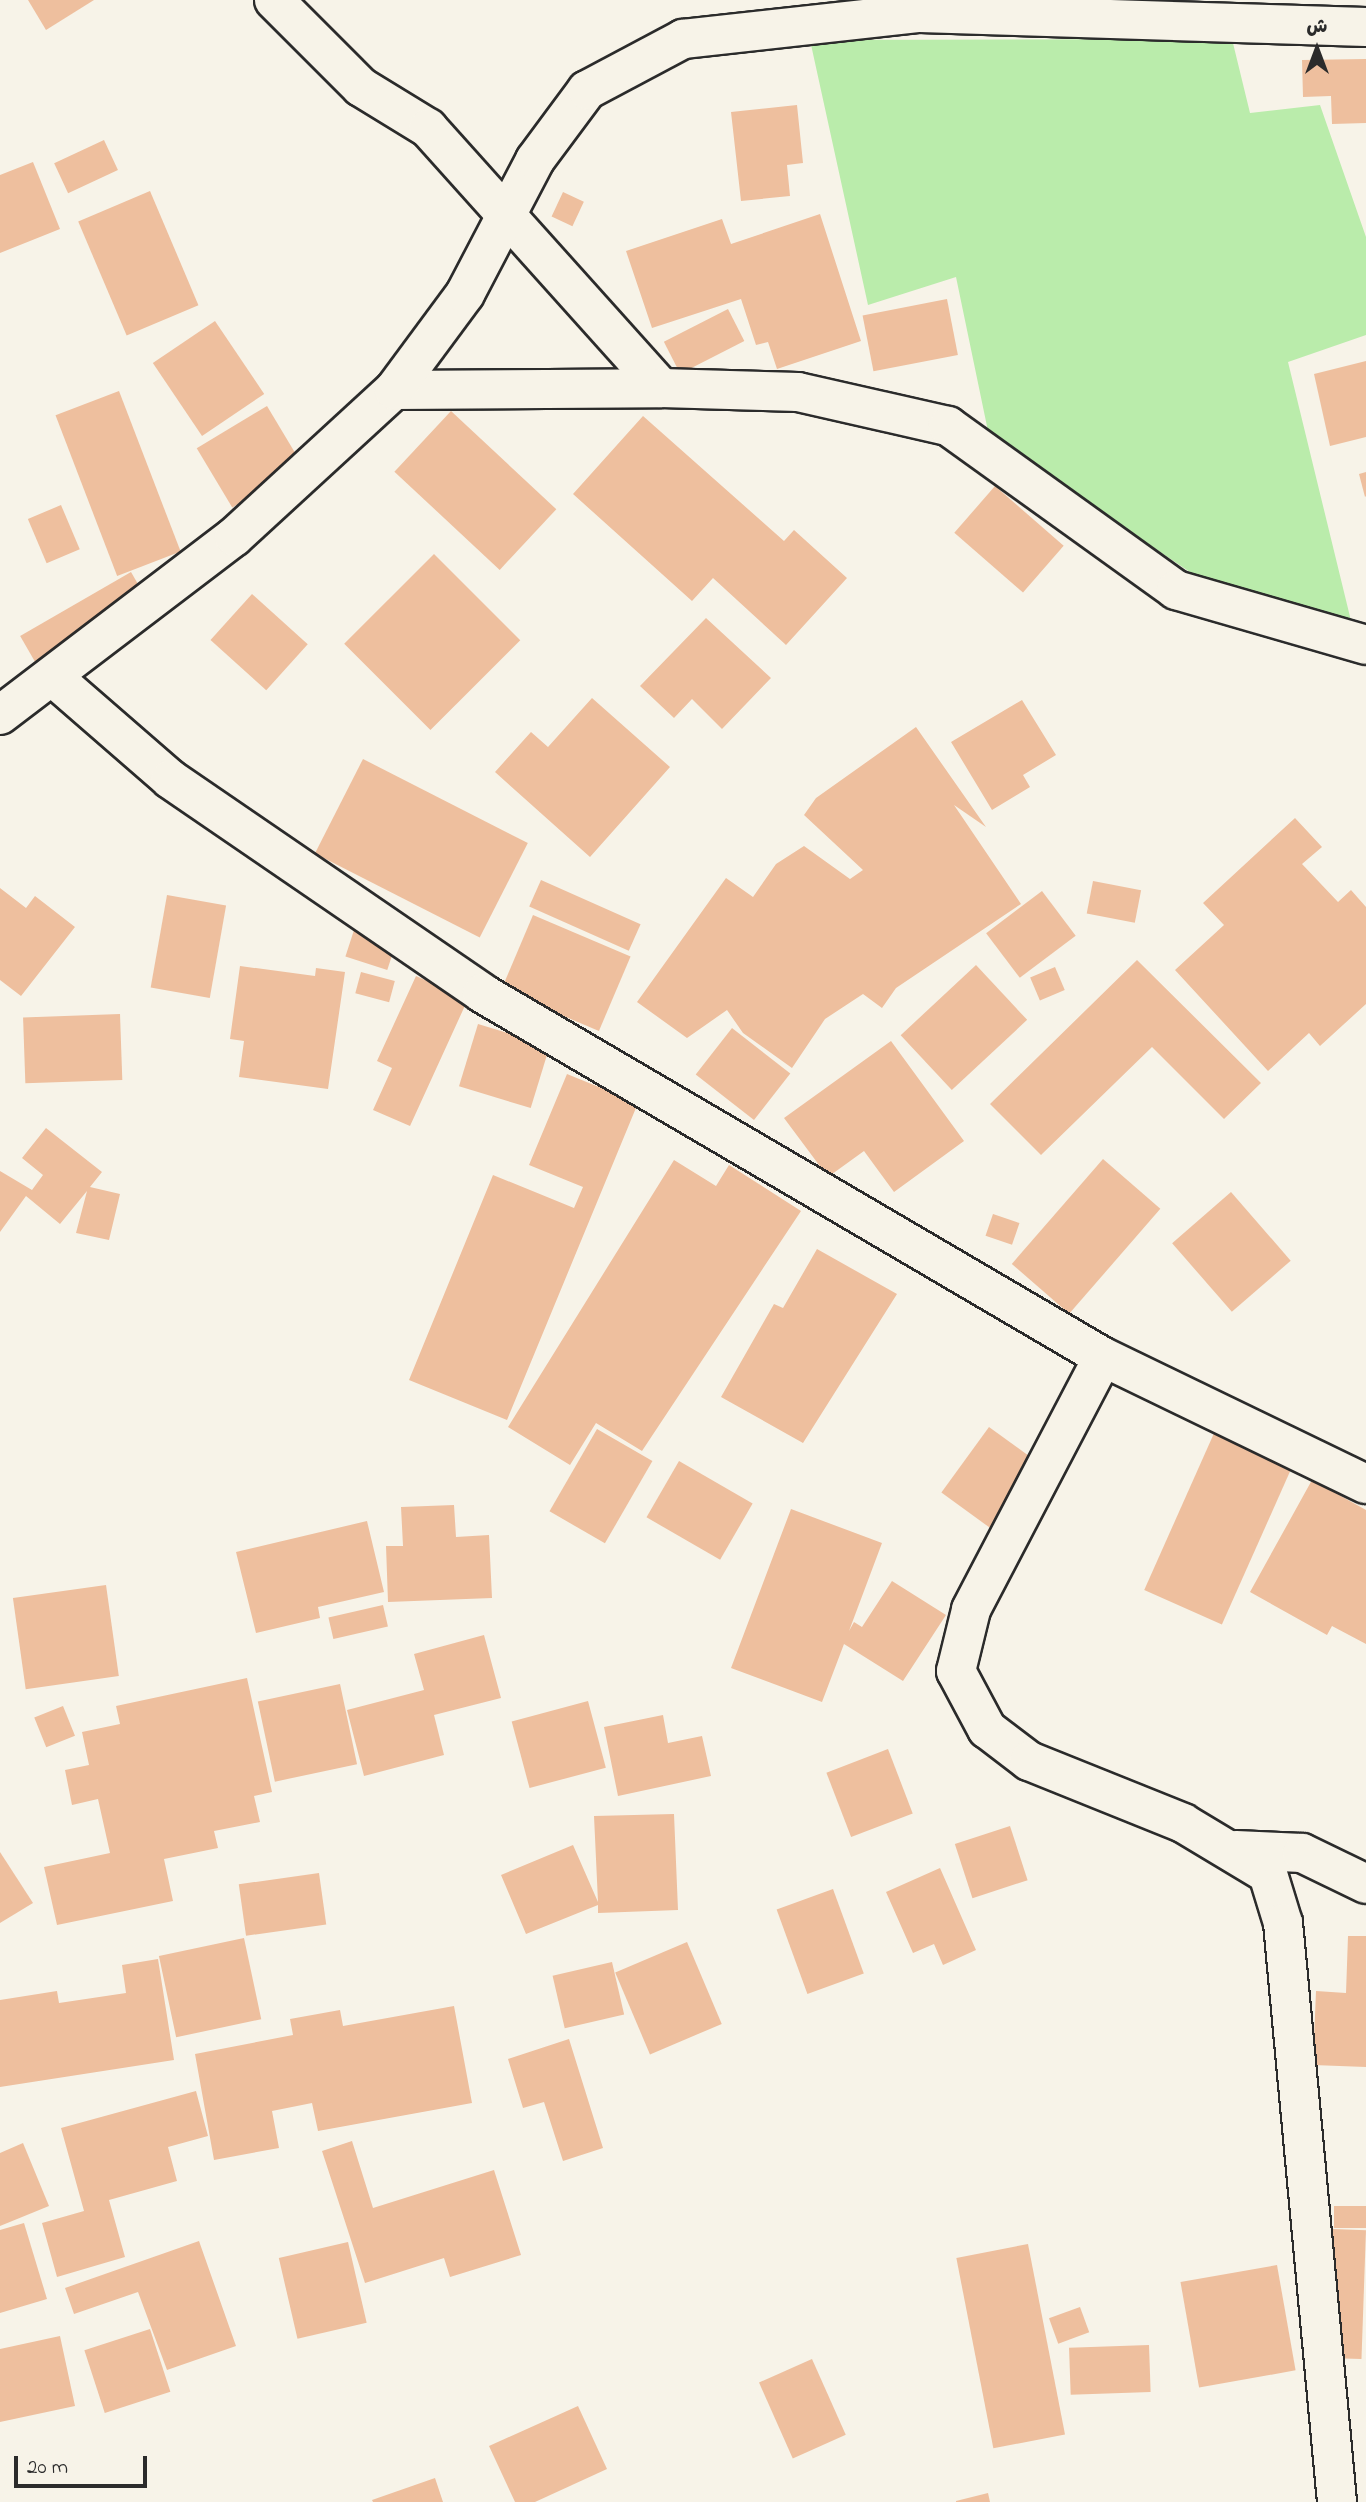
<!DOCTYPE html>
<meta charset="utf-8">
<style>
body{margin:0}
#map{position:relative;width:1366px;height:2502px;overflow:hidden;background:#f7f3e8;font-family:"Indie Flower","Playpen Sans Arabic",sans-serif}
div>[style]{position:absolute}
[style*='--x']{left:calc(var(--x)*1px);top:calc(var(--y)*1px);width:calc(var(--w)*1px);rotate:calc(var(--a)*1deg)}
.green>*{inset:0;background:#baecab}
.building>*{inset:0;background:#eebf9e;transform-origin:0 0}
.roads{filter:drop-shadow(2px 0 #2b2b2b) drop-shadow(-2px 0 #2b2b2b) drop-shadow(0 2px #2b2b2b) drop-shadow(0 -2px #2b2b2b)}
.street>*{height:38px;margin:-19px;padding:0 19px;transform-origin:19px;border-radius:19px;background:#f7f3e8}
span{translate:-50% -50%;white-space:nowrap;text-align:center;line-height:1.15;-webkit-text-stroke:7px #f7f3e8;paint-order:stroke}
.north{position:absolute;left:1282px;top:14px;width:70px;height:70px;-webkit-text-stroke:5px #f7f3e8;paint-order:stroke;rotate:0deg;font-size:19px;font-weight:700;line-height:28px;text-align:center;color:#2b2b2b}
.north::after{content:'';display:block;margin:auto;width:24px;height:32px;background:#2b2b2b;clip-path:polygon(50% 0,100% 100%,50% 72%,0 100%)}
.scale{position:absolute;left:14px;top:2456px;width:133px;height:32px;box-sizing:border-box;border:4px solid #2b2b2b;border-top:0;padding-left:9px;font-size:21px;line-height:24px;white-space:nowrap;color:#2b2b2b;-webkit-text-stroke:5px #f7f3e8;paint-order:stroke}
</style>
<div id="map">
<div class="green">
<div style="clip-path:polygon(1232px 39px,1250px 113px,1320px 105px,1366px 237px,1366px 335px,1288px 362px,1353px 629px,1212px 587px,989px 436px,956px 277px,868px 305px,810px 40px)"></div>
</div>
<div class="building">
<div style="clip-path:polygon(28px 0,94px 0,46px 30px)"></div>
<div style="clip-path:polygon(1366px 59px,1366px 123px,1332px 124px,1331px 96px,1303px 97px,1302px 60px)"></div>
<div style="clip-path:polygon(797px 105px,803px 163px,787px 165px,790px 196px,741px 201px,731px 112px)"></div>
<div style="left:104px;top:140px;width:33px;height:55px;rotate:65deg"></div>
<div style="clip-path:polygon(33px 162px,60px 229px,0 253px,0 175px)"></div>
<div style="left:150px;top:191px;width:124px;height:78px;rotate:67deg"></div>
<div style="left:563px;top:192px;width:23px;height:27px;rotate:25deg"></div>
<div style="clip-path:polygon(820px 214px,861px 341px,777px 369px,768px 342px,756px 345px,741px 299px,652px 328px,626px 251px,722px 219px,731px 244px)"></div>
<div style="left:947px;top:299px;width:57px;height:86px;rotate:79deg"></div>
<div style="left:728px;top:309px;width:36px;height:72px;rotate:63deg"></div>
<div style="left:215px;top:321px;width:88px;height:75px;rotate:56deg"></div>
<div style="clip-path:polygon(1366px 361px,1366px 437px,1330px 446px,1314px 374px)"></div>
<div style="left:119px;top:391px;width:172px;height:68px;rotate:69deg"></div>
<div style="left:267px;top:406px;width:69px;height:82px;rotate:59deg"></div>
<div style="left:451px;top:411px;width:144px;height:83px;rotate:43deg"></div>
<div style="clip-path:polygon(643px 416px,784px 541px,794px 530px,847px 578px,786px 645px,713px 578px,692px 601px,573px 494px)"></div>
<div style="clip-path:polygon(1366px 472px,1366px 496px,1365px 497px,1359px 474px)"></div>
<div style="left:995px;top:486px;width:91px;height:62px;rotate:41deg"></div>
<div style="left:61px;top:505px;width:48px;height:36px;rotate:67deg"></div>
<div style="left:434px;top:554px;width:122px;height:127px;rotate:45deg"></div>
<div style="left:131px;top:572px;width:30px;height:128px;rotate:60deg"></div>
<div style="left:252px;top:594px;width:75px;height:62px;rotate:42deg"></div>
<div style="clip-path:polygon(706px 618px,771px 678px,722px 729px,692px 699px,674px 718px,640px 686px)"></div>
<div style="clip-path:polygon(592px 698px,670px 767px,590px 857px,495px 772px,531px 732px,548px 747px)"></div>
<div style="clip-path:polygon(1022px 700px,1056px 755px,1023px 775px,1030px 787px,992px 810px,951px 742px)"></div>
<div style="clip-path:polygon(916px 727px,986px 827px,954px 805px,1021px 904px,896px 988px,882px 1008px,863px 994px,825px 1019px,792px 1068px,743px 1033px,727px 1010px,687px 1038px,637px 1002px,726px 878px,753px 897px,776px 864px,804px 846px,850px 879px,863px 870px,804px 815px,816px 798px)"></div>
<div style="left:363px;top:759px;width:185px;height:106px;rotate:27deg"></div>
<div style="clip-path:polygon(1295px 818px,1322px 847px,1302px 864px,1338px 902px,1351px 890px,1366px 907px,1366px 1004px,1320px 1046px,1309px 1033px,1268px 1071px,1175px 970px,1224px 925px,1203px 903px)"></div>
<div style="left:541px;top:880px;width:109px;height:29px;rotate:24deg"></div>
<div style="left:1093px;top:881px;width:49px;height:33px;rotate:11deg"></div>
<div style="clip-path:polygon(0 888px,26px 908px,35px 896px,75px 927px,21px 996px,0 980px)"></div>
<div style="left:1042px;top:891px;width:56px;height:70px;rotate:53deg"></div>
<div style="left:167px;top:895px;width:60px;height:94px;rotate:10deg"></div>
<div style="left:533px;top:915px;width:106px;height:81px;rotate:23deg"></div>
<div style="left:355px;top:927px;width:44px;height:31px;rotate:18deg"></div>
<div style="clip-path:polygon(1137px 960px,1261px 1083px,1224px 1119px,1152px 1047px,1041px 1155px,990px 1104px)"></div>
<div style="left:976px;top:965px;width:75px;height:103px;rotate:47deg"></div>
<div style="clip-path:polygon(240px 966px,315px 976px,316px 968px,345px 972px,328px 1089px,239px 1077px,244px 1041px,230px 1039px)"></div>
<div style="left:1055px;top:967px;width:25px;height:27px;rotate:67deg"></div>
<div style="left:361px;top:972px;width:35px;height:22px;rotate:15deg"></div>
<div style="clip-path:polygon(416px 976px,468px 999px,410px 1126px,373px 1110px,392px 1068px,377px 1061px)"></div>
<div style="left:120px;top:1014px;width:66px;height:97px;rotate:88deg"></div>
<div style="left:478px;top:1024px;width:75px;height:65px;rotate:17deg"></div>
<div style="left:732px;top:1028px;width:74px;height:59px;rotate:38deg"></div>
<div style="clip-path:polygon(891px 1041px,964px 1141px,894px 1192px,864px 1151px,828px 1177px,784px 1118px)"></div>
<div style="clip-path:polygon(567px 1074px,638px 1103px,507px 1420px,409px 1380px,493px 1175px,574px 1208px,583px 1187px,529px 1165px)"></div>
<div style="clip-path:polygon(46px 1128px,102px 1172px,90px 1187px,120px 1194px,109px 1240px,76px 1233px,87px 1191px,60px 1224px,26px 1196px,0 1232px,0 1171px,32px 1190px,43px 1175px,22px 1158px)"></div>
<div style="left:1103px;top:1159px;width:76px;height:139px;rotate:41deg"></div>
<div style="clip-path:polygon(674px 1160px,716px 1186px,729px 1165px,801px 1211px,642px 1451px,596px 1423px,570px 1465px,508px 1427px)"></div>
<div style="left:1231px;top:1192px;width:91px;height:78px;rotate:49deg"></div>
<div style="left:993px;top:1214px;width:28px;height:23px;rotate:19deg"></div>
<div style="clip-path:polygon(817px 1249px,897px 1294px,803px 1443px,721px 1397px,774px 1304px,783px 1308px)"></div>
<div style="left:989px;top:1427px;width:60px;height:81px;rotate:36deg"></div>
<div style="left:597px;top:1429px;width:64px;height:95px;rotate:30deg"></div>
<div style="left:1215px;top:1431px;width:85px;height:174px;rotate:24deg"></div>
<div style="left:679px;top:1461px;width:85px;height:65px;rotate:30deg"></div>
<div style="clip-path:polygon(1312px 1480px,1366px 1510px,1366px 1644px,1332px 1626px,1327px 1635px,1250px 1592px)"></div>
<div style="clip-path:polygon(454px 1505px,456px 1537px,489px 1535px,492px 1598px,388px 1602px,386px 1546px,403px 1546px,401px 1507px)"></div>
<div style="clip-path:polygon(791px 1509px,882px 1543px,849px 1631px,854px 1622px,862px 1627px,892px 1581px,946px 1615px,903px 1681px,844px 1644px,822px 1702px,731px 1668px)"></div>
<div style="clip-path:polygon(367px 1521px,384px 1592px,318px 1607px,320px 1618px,256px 1633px,236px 1552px)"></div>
<div style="left:106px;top:1585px;width:92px;height:94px;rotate:82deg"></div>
<div style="left:383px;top:1605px;width:22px;height:56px;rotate:77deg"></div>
<div style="clip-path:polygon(484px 1635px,501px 1698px,434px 1715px,444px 1755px,364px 1776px,347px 1710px,424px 1690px,414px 1654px)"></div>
<div style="clip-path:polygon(247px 1678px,272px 1792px,254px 1796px,260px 1822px,214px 1831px,218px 1848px,164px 1859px,173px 1901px,57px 1925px,44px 1867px,110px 1853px,98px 1799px,72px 1805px,65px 1770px,89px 1765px,82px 1732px,120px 1724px,116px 1706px)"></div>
<div style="left:340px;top:1684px;width:82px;height:84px;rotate:78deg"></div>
<div style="left:588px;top:1701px;width:69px;height:79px;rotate:75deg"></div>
<div style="left:63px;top:1706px;width:32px;height:31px;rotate:68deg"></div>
<div style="clip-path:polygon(663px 1715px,668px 1743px,702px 1736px,711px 1776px,618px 1796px,604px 1727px)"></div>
<div style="left:888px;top:1749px;width:69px;height:66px;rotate:69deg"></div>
<div style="clip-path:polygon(674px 1814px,678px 1910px,598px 1913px,598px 1905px,526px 1934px,501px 1875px,573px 1845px,598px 1902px,594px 1816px)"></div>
<div style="left:1010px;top:1826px;width:57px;height:58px;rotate:72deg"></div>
<div style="clip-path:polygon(0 1852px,33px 1903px,0 1923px)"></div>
<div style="clip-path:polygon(940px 1868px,976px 1950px,943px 1965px,934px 1944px,913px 1953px,886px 1892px)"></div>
<div style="left:319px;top:1873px;width:52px;height:81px;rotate:82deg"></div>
<div style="left:833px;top:1889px;width:90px;height:60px;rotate:70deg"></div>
<div style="clip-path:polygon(1348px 1936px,1366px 1936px,1366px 2067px,1313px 2065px,1316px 1991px,1346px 1993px)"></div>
<div style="left:244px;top:1938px;width:83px;height:87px;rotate:78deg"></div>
<div style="left:687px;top:1942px;width:89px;height:78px;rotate:67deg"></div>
<div style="clip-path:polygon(158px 1959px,174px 2060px,0 2087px,0 2000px,57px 1991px,59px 2003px,126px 1993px,122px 1965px)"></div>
<div style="left:612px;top:1962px;width:54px;height:61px;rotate:77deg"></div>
<div style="clip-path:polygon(454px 2006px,472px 2103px,318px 2131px,312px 2103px,272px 2111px,279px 2148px,214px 2160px,195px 2054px,293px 2035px,290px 2019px,340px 2010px,343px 2026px)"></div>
<div style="clip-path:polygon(569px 2039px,603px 2148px,563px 2161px,544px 2102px,523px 2108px,508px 2059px)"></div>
<div style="clip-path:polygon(196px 2091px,208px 2136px,168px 2147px,177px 2181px,109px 2200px,125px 2257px,57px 2277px,42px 2223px,84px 2211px,61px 2128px)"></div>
<div style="clip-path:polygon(352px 2141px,373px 2208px,494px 2170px,521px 2255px,450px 2277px,444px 2258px,365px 2283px,322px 2151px)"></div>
<div style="clip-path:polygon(23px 2143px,49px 2206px,0 2226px,0 2153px)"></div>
<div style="left:1334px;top:2206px;width:32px;height:22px"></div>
<div style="clip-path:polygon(24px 2223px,47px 2299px,0 2313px,0 2230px)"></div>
<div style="left:1332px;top:2229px;width:34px;height:129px;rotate:2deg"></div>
<div style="clip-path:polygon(199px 2241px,236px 2346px,167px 2370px,138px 2292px,74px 2314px,65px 2288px)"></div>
<div style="left:348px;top:2242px;width:83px;height:71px;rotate:77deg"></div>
<div style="left:1028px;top:2244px;width:194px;height:73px;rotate:79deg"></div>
<div style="left:1277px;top:2265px;width:107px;height:98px;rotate:80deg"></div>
<div style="left:1080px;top:2307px;width:27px;height:33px;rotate:70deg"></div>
<div style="left:150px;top:2329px;width:66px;height:69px;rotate:72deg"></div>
<div style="clip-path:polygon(60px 2336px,75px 2406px,0 2422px,0 2349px)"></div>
<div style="left:1149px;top:2345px;width:47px;height:80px;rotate:88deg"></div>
<div style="left:812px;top:2359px;width:83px;height:58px;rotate:66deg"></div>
<div style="clip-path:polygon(578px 2406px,607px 2469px,535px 2502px,515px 2502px,489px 2446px)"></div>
<div style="clip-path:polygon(435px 2478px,443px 2502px,373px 2502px,372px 2500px)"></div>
<div style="clip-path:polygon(988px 2493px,990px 2502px,956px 2502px,956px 2501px)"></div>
</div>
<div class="roads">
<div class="street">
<div style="--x:274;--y:0;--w:123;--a:45"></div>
<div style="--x:361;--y:87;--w:79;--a:31.5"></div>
<div style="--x:428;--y:128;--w:349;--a:48.1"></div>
<div style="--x:661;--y:388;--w:137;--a:1.7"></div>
<div style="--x:798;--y:392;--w:154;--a:12.8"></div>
<div style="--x:948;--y:426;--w:281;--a:35.7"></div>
<div style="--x:1176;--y:590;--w:198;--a:16.1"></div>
<div style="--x:394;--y:390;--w:267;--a:-0.4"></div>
<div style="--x:54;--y:678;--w:154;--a:41"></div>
<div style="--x:170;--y:779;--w:378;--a:34.4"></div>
<div style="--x:482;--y:993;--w:720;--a:30.38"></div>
<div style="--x:1103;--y:1357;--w:292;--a:25.8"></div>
<div style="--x:0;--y:715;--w:294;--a:-37.3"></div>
<div style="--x:234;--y:537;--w:217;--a:-42.6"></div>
<div style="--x:394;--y:390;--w:119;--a:-53.5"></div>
<div style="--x:465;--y:294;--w:151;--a:-62.4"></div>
<div style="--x:535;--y:160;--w:87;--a:-53.4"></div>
<div style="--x:587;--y:90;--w:109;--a:-28"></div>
<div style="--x:683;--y:39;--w:238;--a:-6.3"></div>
<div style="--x:920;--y:13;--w:446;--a:1.8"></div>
<div style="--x:1103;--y:1357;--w:285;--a:117.6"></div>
<div style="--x:971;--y:1610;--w:63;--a:103.8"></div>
<div style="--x:956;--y:1671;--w:66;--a:61.9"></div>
<div style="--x:987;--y:1729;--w:53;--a:37.3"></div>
<div style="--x:1029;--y:1761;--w:166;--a:21.9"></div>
<div style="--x:1183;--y:1823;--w:99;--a:31"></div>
<div style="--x:1268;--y:1874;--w:51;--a:73"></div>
<div style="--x:1283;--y:1923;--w:582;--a:84.67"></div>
<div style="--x:1236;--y:1850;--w:66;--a:2.6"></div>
<div style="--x:1302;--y:1853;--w:71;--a:25.8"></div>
</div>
</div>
<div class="north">ش</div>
<div class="scale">20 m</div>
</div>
